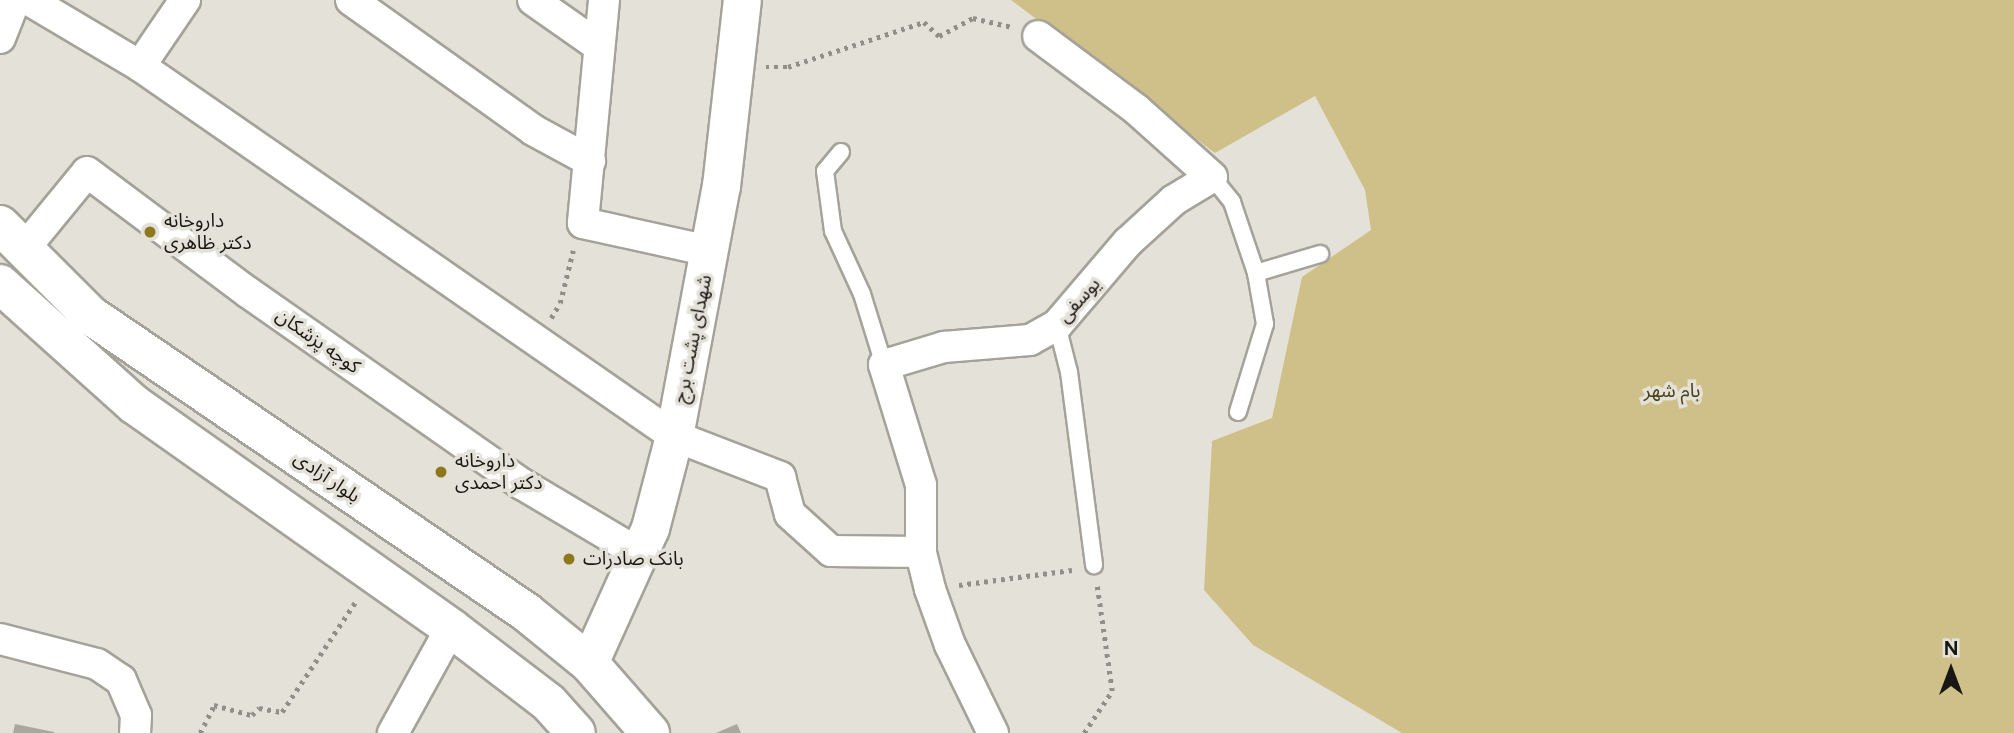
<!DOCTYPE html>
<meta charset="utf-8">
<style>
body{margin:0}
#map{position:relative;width:2014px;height:733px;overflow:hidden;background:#e4e2d8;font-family:Figtree,"Noto Sans Arabic",sans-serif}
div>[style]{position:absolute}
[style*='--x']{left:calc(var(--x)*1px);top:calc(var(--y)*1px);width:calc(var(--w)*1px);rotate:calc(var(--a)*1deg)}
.green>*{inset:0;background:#cfc08a}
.building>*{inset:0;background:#aaa79e}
.path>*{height:4.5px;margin-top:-2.25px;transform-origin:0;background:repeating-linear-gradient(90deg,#908f88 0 3.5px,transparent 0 8.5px)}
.roads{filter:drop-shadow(2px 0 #a5a299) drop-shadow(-2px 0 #a5a299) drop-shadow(0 2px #a5a299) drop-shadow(0 -2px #a5a299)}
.service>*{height:16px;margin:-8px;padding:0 8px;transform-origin:8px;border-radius:8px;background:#fff}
.minor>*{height:30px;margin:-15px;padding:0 15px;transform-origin:15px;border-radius:15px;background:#fff}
.tertiary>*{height:37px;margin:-18.5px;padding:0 18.5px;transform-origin:18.5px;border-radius:18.5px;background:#fff}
.primary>*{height:38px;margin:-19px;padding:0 19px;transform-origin:19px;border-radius:19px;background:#fff}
.dots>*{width:19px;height:19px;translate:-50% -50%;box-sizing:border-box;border:4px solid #e4e2d8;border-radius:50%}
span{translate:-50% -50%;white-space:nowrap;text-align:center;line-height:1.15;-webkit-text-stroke:7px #e4e2d8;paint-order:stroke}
.poi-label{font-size:19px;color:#181714}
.left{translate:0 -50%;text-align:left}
.street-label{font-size:19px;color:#181714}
.park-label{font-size:19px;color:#493f18}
.north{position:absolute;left:1916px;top:635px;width:70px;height:70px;-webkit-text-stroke:5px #e4e2d8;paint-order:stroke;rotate:0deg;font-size:19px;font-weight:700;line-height:28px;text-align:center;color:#181714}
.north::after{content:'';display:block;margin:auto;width:24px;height:32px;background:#181714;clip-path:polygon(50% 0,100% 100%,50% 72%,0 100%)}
</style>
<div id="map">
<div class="green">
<div style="clip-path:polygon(1011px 0,2014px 0,2014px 733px,1402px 733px,1253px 645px,1204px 590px,1212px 441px,1272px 418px,1302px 277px,1371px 230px,1365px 190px,1315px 96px,1215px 153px)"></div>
</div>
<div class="building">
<div style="clip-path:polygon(15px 724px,54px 732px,54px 733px,13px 733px)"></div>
<div style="clip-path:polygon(737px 724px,741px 733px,716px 733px)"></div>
</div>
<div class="path">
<div style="--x:766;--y:67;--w:22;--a:0"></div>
<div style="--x:788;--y:67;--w:143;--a:-18.3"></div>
<div style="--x:924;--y:22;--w:21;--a:43"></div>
<div style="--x:939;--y:36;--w:38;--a:-28"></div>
<div style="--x:973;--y:18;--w:39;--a:13"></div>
<div style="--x:551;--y:318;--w:17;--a:-59"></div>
<div style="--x:560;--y:303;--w:54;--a:-76"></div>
<div style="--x:959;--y:585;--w:114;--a:-7.6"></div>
<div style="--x:200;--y:733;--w:31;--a:-63"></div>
<div style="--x:214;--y:705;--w:39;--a:15"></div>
<div style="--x:252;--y:715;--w:10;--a:-45"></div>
<div style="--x:259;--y:708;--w:23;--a:10"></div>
<div style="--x:282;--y:712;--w:133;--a:-56.3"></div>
<div style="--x:1084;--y:733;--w:50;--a:-56.3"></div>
<div style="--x:1112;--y:691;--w:106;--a:-98.1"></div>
</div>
<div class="roads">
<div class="service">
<div style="--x:841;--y:152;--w:25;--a:130"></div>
<div style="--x:825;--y:171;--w:61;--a:82.4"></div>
<div style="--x:833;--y:231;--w:69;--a:65.3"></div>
<div style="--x:862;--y:294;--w:74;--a:72.8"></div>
<div style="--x:1212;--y:177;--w:32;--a:51"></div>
<div style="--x:1232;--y:202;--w:75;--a:71.3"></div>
<div style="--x:1256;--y:273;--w:52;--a:80"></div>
<div style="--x:1265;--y:324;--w:92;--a:107.1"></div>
<div style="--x:1256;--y:273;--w:67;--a:-16.5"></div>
<div style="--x:1057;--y:325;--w:49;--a:75.7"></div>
<div style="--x:1069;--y:372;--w:195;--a:82.6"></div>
</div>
<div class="minor">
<div style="--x:29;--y:0;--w:129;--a:30.7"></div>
<div style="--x:140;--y:66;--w:650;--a:34.72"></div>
<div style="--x:674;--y:436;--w:114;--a:21.1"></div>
<div style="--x:780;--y:477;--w:38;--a:75"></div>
<div style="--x:790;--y:514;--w:55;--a:42.1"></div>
<div style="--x:831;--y:551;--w:90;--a:0.6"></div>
<div style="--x:351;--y:0;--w:224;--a:35.5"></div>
<div style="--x:533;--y:130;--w:65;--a:28.5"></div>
<div style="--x:533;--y:0;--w:78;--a:35.1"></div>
<div style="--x:604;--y:0;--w:224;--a:95.4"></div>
<div style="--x:583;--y:223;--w:129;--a:12.5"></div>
<div style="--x:0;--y:38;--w:41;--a:-68.5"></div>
<div style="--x:140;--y:66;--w:80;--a:-55.7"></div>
<div style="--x:24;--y:249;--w:99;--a:-50.7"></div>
<div style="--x:87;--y:172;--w:202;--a:36.8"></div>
<div style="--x:249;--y:293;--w:333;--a:35"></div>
<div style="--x:522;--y:484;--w:135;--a:30.7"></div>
<div style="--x:0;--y:639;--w:100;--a:14.5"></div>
<div style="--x:97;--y:664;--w:29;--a:34"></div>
<div style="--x:121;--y:680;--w:38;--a:67"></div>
<div style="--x:136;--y:715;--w:18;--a:93"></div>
<div style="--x:393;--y:733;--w:120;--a:-61.1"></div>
<div style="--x:993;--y:733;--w:98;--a:-116"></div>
<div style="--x:950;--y:645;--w:59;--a:-109.7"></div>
<div style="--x:930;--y:589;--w:38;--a:-104"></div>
<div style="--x:921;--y:552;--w:67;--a:-90"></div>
<div style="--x:921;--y:485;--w:126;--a:-107.1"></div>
<div style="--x:884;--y:365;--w:63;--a:-16.7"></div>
<div style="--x:944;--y:347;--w:86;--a:-4.7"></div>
<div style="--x:1030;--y:340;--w:31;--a:-29"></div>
<div style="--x:1057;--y:325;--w:109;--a:-49.5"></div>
<div style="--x:1128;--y:242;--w:62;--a:-42.4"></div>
<div style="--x:1174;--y:200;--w:44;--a:-31.2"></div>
<div style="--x:1212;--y:177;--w:102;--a:-138.2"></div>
<div style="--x:1136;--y:109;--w:122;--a:-143.3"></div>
</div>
<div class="tertiary">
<div style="--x:589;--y:663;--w:148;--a:-65.7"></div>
<div style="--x:650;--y:528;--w:95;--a:-75.4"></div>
<div style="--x:674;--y:436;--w:254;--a:-79.4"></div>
<div style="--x:721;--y:186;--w:187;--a:-83.6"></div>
</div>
<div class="primary">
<div style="--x:0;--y:225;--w:127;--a:45"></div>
<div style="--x:90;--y:315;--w:528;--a:34.26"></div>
<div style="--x:526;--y:612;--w:81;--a:39"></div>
<div style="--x:589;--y:663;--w:93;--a:48.9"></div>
<div style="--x:0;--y:284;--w:181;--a:41.9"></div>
<div style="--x:135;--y:405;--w:387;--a:35.2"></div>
<div style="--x:451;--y:628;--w:123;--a:37.4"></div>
<div style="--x:549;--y:703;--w:40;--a:48"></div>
</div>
</div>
<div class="dots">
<div style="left:150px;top:232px;background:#8e781d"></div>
<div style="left:441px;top:472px;background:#8e781d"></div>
<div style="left:569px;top:559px;background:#8e781d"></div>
</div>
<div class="poi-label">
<span class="left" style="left:164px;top:232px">داروخانه<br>دکتر ظاهری</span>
<span class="left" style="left:455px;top:472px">داروخانه<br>دکتر احمدی</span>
<span class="left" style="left:583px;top:559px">بانک صادرات</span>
</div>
<div class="street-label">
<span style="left:1079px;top:300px;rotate:-48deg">یوسفی</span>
<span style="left:693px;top:339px;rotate:-79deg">شهدای پشت برج</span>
<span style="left:318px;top:341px;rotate:35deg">کوچه پزشکان</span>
<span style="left:327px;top:477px;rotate:34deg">بلوار آزادی</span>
</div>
<div class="park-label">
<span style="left:1672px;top:391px">بام شهر</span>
</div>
<div class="north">N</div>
</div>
